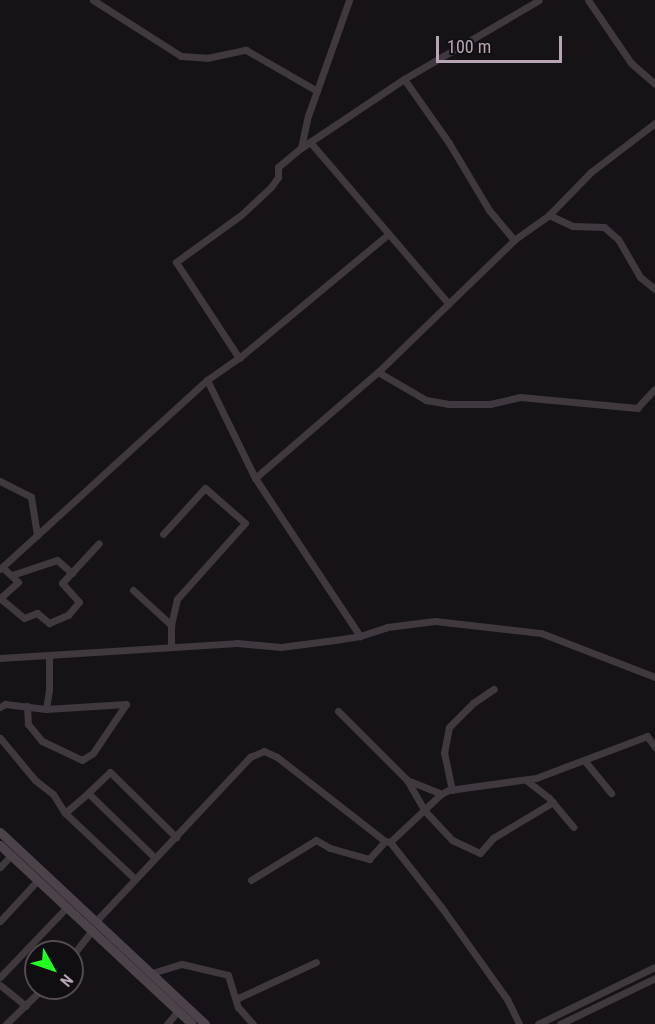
<!DOCTYPE html>
<style>
body{margin:0}
#map{position:relative;width:655px;height:1024px;overflow:hidden;background:#151315;font-family:"Roboto Condensed",sans-serif}
div>[style]{position:absolute}
[style*='--x']{left:calc(var(--x)*1px);top:calc(var(--y)*1px);width:calc(var(--w)*1px);rotate:calc(var(--a)*1deg)}
.street>*{height:7px;margin:-3.5px;padding:0 3.5px;transform-origin:3.5px;border-radius:3.5px;background:#40383f}
.secondary>*{height:9px;margin:-4.5px;padding:0 4.5px;transform-origin:4.5px;border-radius:4.5px;background:#4b424a}
span{translate:-50% -50%;white-space:nowrap;text-align:center;line-height:1.15;-webkit-text-stroke:4.5px #100e10;paint-order:stroke}
.north{position:absolute;left:24px;top:940px;width:60px;height:60px;box-sizing:border-box;background:#100e10;border:2px solid #534a52;border-radius:50%;rotate:130deg;font-size:16px;font-weight:700;line-height:24px;text-align:center;color:#b7a4b6}
.north::after{content:'';display:block;margin:auto;width:21px;height:27px;background:#2f2;clip-path:polygon(50% 0,100% 100%,50% 72%,0 100%)}
.scale{position:absolute;left:436px;top:36px;width:126px;height:27px;box-sizing:border-box;border:3px solid #b7a4b6;border-top:0;padding-left:8px;font-size:18px;line-height:21px;white-space:nowrap;color:#b7a4b6;-webkit-text-stroke:4px #100e10;paint-order:stroke}
</style>
<div id="map">
<div class="street">
<div style="--x:93;--y:0;--w:104;--a:32.5"></div>
<div style="--x:181;--y:56;--w:26;--a:4"></div>
<div style="--x:207;--y:58;--w:40;--a:-12"></div>
<div style="--x:246;--y:50;--w:82;--a:30"></div>
<div style="--x:588;--y:0;--w:76;--a:55.7"></div>
<div style="--x:631;--y:63;--w:32;--a:41"></div>
<div style="--x:404;--y:79;--w:78;--a:54.9"></div>
<div style="--x:449;--y:143;--w:78;--a:59.2"></div>
<div style="--x:489;--y:210;--w:39;--a:50"></div>
<div style="--x:310;--y:142;--w:213;--a:49.4"></div>
<div style="--x:301;--y:148;--w:33;--a:-78"></div>
<div style="--x:308;--y:116;--w:123;--a:-70.5"></div>
<div style="--x:549;--y:215;--w:26;--a:25"></div>
<div style="--x:573;--y:226;--w:31;--a:2"></div>
<div style="--x:604;--y:227;--w:18;--a:41"></div>
<div style="--x:618;--y:239;--w:44;--a:59.9"></div>
<div style="--x:640;--y:277;--w:19;--a:39"></div>
<div style="--x:239;--y:358;--w:115;--a:-123.3"></div>
<div style="--x:176;--y:262;--w:80;--a:-35.9"></div>
<div style="--x:241;--y:215;--w:41;--a:-43"></div>
<div style="--x:271;--y:187;--w:12;--a:-55"></div>
<div style="--x:278;--y:177;--w:10;--a:-90"></div>
<div style="--x:278;--y:167;--w:30;--a:-40"></div>
<div style="--x:301;--y:148;--w:124;--a:-33.8"></div>
<div style="--x:404;--y:79;--w:156;--a:-30.3"></div>
<div style="--x:378;--y:372;--w:56;--a:30.3"></div>
<div style="--x:426;--y:400;--w:22;--a:10"></div>
<div style="--x:448;--y:404;--w:42;--a:0"></div>
<div style="--x:490;--y:404;--w:31;--a:-13"></div>
<div style="--x:520;--y:397;--w:118;--a:5.4"></div>
<div style="--x:637;--y:408;--w:26;--a:-47"></div>
<div style="--x:207;--y:380;--w:109;--a:63.9"></div>
<div style="--x:255;--y:478;--w:190;--a:56.4"></div>
<div style="--x:255;--y:478;--w:162;--a:-40.8"></div>
<div style="--x:378;--y:372;--w:190;--a:-44.1"></div>
<div style="--x:514;--y:240;--w:43;--a:-35.5"></div>
<div style="--x:549;--y:215;--w:60;--a:-45.7"></div>
<div style="--x:591;--y:172;--w:81;--a:-37.4"></div>
<div style="--x:0;--y:481;--w:35;--a:27"></div>
<div style="--x:31;--y:497;--w:39;--a:81"></div>
<div style="--x:163;--y:534;--w:62;--a:-47.6"></div>
<div style="--x:205;--y:488;--w:53;--a:41.2"></div>
<div style="--x:245;--y:523;--w:102;--a:131.8"></div>
<div style="--x:177;--y:599;--w:27;--a:103"></div>
<div style="--x:171;--y:625;--w:21;--a:90"></div>
<div style="--x:2;--y:567;--w:22;--a:43"></div>
<div style="--x:18;--y:582;--w:24;--a:138"></div>
<div style="--x:0;--y:598;--w:31;--a:40"></div>
<div style="--x:24;--y:618;--w:14;--a:-21"></div>
<div style="--x:37;--y:613;--w:16;--a:40"></div>
<div style="--x:49;--y:623;--w:21;--a:-23"></div>
<div style="--x:68;--y:615;--w:17;--a:-50"></div>
<div style="--x:79;--y:602;--w:25;--a:-132"></div>
<div style="--x:62;--y:583;--w:54;--a:-47.2"></div>
<div style="--x:0;--y:569;--w:280;--a:-42.4"></div>
<div style="--x:207;--y:380;--w:39;--a:-35"></div>
<div style="--x:239;--y:358;--w:192;--a:-39.7"></div>
<div style="--x:12;--y:575;--w:47;--a:-18.4"></div>
<div style="--x:57;--y:560;--w:20;--a:41"></div>
<div style="--x:133;--y:590;--w:52;--a:42.6"></div>
<div style="--x:0;--y:658;--w:237;--a:-3.6"></div>
<div style="--x:237;--y:643;--w:44;--a:5.2"></div>
<div style="--x:281;--y:647;--w:54;--a:-7.4"></div>
<div style="--x:335;--y:640;--w:25;--a:-9"></div>
<div style="--x:360;--y:636;--w:28;--a:-18"></div>
<div style="--x:387;--y:627;--w:48;--a:-7.1"></div>
<div style="--x:435;--y:621;--w:107;--a:6.5"></div>
<div style="--x:541;--y:633;--w:122;--a:21.1"></div>
<div style="--x:27;--y:706;--w:18;--a:87"></div>
<div style="--x:28;--y:724;--w:22;--a:51"></div>
<div style="--x:42;--y:741;--w:44;--a:25.4"></div>
<div style="--x:82;--y:760;--w:13;--a:-32"></div>
<div style="--x:93;--y:753;--w:59;--a:-56"></div>
<div style="--x:0;--y:707;--w:6;--a:-31"></div>
<div style="--x:5;--y:704;--w:41;--a:7"></div>
<div style="--x:46;--y:709;--w:80;--a:-3.6"></div>
<div style="--x:46;--y:709;--w:19;--a:-81"></div>
<div style="--x:49;--y:690;--w:35;--a:-90"></div>
<div style="--x:338;--y:711;--w:98;--a:45"></div>
<div style="--x:407;--y:780;--w:37;--a:22"></div>
<div style="--x:0;--y:738;--w:55;--a:50.2"></div>
<div style="--x:35;--y:780;--w:23;--a:38"></div>
<div style="--x:53;--y:794;--w:22;--a:58"></div>
<div style="--x:65;--y:813;--w:96;--a:43.3"></div>
<div style="--x:584;--y:760;--w:43;--a:50.7"></div>
<div style="--x:407;--y:780;--w:34;--a:60"></div>
<div style="--x:424;--y:810;--w:41;--a:47"></div>
<div style="--x:452;--y:840;--w:31;--a:25"></div>
<div style="--x:480;--y:853;--w:20;--a:-49"></div>
<div style="--x:493;--y:838;--w:70;--a:-31"></div>
<div style="--x:526;--y:780;--w:29;--a:38"></div>
<div style="--x:549;--y:798;--w:38;--a:50"></div>
<div style="--x:452;--y:790;--w:38;--a:-102"></div>
<div style="--x:444;--y:753;--w:26;--a:-79"></div>
<div style="--x:449;--y:727;--w:34;--a:-45"></div>
<div style="--x:473;--y:703;--w:25;--a:-34"></div>
<div style="--x:88;--y:793;--w:30;--a:-44"></div>
<div style="--x:110;--y:772;--w:93;--a:44.6"></div>
<div style="--x:65;--y:813;--w:30;--a:-41"></div>
<div style="--x:88;--y:793;--w:93;--a:44.1"></div>
<div style="--x:390;--y:842;--w:70;--a:-43.3"></div>
<div style="--x:441;--y:794;--w:9;--a:-27"></div>
<div style="--x:449;--y:790;--w:88;--a:-7.9"></div>
<div style="--x:536;--y:778;--w:119;--a:-20.7"></div>
<div style="--x:647;--y:736;--w:14;--a:54"></div>
<div style="--x:0;--y:867;--w:16;--a:-47"></div>
<div style="--x:251;--y:880;--w:76;--a:-31.6"></div>
<div style="--x:316;--y:840;--w:16;--a:30"></div>
<div style="--x:330;--y:848;--w:41;--a:15.8"></div>
<div style="--x:369;--y:859;--w:24;--a:-48"></div>
<div style="--x:97;--y:920;--w:224;--a:-46.8"></div>
<div style="--x:250;--y:757;--w:15;--a:-23"></div>
<div style="--x:264;--y:751;--w:14;--a:25"></div>
<div style="--x:277;--y:757;--w:137;--a:37.9"></div>
<div style="--x:385;--y:841;--w:5;--a:11"></div>
<div style="--x:390;--y:842;--w:84;--a:51.8"></div>
<div style="--x:442;--y:908;--w:112;--a:54.5"></div>
<div style="--x:507;--y:999;--w:28;--a:64"></div>
<div style="--x:0;--y:921;--w:56;--a:-47.2"></div>
<div style="--x:72;--y:956;--w:33;--a:-52"></div>
<div style="--x:152;--y:973;--w:31;--a:-17"></div>
<div style="--x:182;--y:964;--w:47;--a:13.4"></div>
<div style="--x:228;--y:975;--w:34;--a:73"></div>
<div style="--x:238;--y:1007;--w:23;--a:49"></div>
<div style="--x:0;--y:977;--w:97;--a:-46.3"></div>
<div style="--x:0;--y:985;--w:33;--a:39"></div>
<div style="--x:236;--y:999;--w:88;--a:-24.8"></div>
<div style="--x:6;--y:1024;--w:52;--a:-44.2"></div>
<div style="--x:167;--y:1024;--w:17;--a:-50"></div>
<div style="--x:538;--y:1024;--w:130;--a:-26"></div>
<div style="--x:560;--y:1024;--w:106;--a:-25.8"></div>
</div>
<div class="secondary">
<div style="--x:0;--y:832;--w:281;--a:43.1"></div>
<div style="--x:0;--y:845;--w:262;--a:43"></div>
</div>
<div class="north">N</div>
<div class="scale">100 m</div>
</div>
